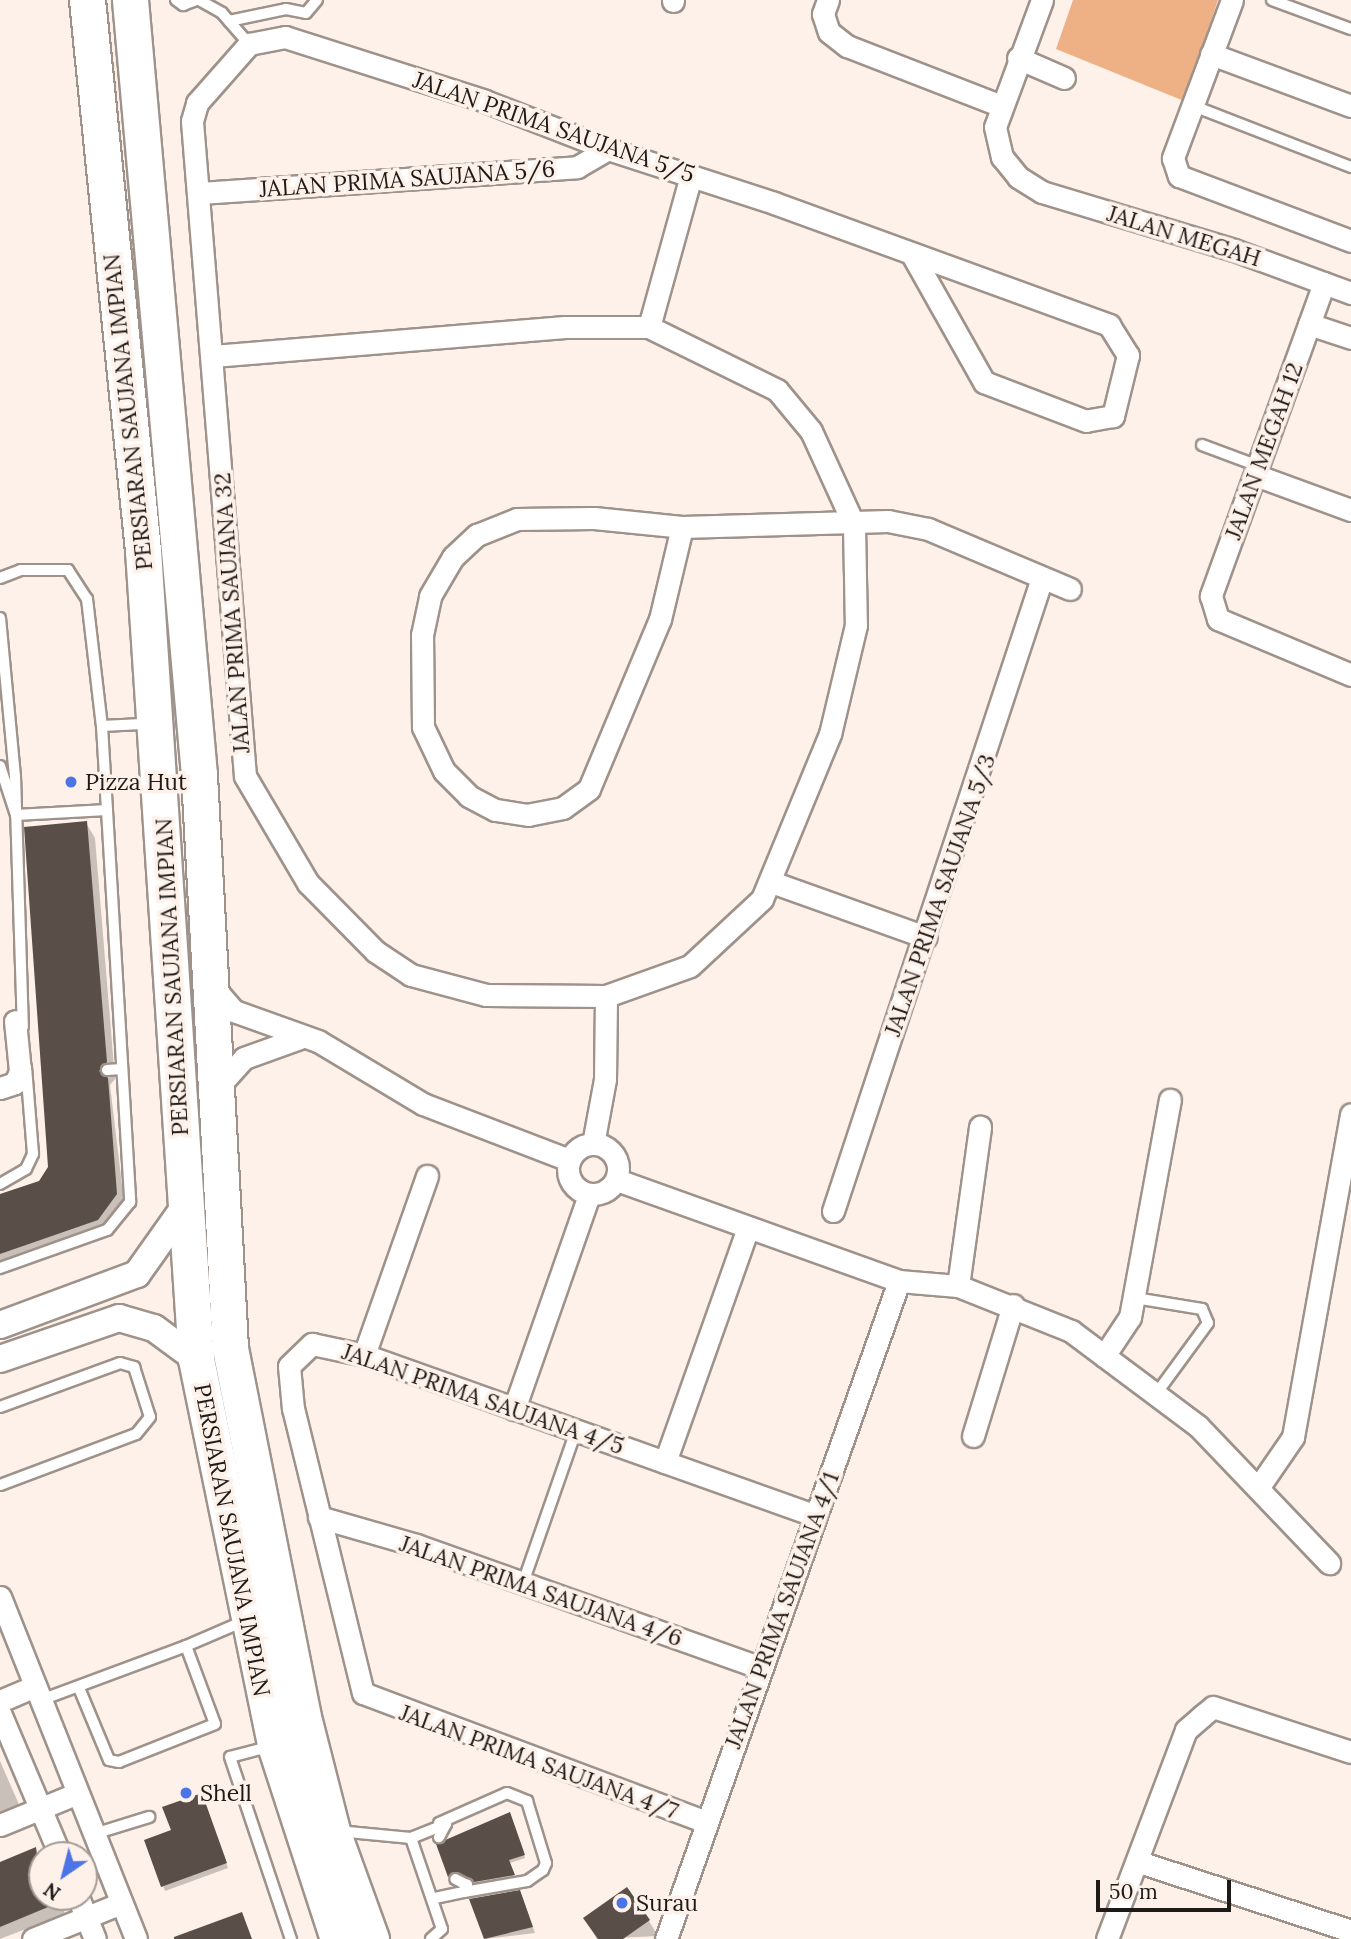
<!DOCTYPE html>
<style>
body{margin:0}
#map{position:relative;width:1351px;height:1939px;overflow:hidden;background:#fdf1e9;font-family:Lora,serif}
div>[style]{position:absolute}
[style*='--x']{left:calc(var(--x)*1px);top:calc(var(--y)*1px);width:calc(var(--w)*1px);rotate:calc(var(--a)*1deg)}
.green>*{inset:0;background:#eeb186}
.shadow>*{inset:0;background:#0003}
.building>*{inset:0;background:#594f48}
.roads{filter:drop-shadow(2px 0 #9e928b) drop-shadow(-2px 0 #9e928b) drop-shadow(0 2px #9e928b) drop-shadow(0 -2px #9e928b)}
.service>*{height:10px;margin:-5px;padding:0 5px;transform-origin:5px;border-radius:5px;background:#fff}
.minor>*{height:21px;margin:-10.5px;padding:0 10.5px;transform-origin:10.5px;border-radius:10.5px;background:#fff}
.minor>.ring{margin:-10.5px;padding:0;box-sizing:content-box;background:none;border:21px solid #fff;border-radius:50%}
.tertiary>*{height:26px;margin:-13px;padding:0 13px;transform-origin:13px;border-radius:13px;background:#fff}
.trunk>*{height:35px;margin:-17.5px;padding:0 17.5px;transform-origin:17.5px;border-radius:17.5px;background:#fff}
.dots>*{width:19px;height:19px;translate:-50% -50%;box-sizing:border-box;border:4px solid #fdf1e9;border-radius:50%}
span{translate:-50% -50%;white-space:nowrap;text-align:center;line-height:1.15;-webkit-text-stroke:7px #fdf1e9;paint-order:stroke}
.street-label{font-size:23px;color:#1e1a17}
.poi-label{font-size:23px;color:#1e1a17}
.left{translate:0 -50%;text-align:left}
.north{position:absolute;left:28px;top:1841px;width:70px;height:70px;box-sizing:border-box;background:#fdf1e9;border:2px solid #a49b95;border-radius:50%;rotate:215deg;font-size:19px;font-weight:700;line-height:28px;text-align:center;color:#1e1a17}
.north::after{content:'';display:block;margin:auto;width:24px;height:32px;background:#4d74e7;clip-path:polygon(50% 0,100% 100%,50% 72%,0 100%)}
.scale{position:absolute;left:1096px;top:1880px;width:135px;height:32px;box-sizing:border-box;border:4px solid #1e1a17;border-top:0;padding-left:9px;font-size:21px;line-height:24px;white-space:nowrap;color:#1e1a17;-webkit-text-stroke:5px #fdf1e9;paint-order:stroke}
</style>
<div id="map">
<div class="green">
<div style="clip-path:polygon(1073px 0,1218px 0,1184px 101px,1056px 49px)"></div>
</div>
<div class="shadow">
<div style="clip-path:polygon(86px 823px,95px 838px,115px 1079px,110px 1085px,125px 1210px,107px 1236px,0 1272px,0 1196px,40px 1182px,49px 1167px)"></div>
<div style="clip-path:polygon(0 1761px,21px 1809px,0 1818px)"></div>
<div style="clip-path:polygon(203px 1799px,228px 1868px,165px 1891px,146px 1841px,173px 1831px)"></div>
<div style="clip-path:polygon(511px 1817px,525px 1858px,510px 1863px,515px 1878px,477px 1885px,460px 1874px,451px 1879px)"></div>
<div style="clip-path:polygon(35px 1849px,42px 1860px,42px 1897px,58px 1897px,65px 1914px,0 1939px,0 1864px)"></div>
<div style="clip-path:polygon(522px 1897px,535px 1933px,485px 1939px,472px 1900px)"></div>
<div style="clip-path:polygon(585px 1919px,649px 1921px,658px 1936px,597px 1939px)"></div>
</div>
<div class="building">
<div style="clip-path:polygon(87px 821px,107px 1062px,99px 1071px,108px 1078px,117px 1194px,98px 1220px,0 1254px,0 1194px,39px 1181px,48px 1167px,24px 827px)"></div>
<div style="clip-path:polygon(202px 1793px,227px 1863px,161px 1887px,144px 1840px,171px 1830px,162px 1807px)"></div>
<div style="clip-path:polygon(510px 1812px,525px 1855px,509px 1860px,515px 1875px,474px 1882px,458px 1872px,448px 1877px,436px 1844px)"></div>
<div style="clip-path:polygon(36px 1847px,42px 1897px,65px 1900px,0 1927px,0 1862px)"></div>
<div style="clip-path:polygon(627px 1887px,650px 1920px,623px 1939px,598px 1939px,583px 1918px)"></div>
<div style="clip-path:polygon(520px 1890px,533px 1927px,484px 1939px,469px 1899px)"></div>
<div style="clip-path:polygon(242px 1912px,252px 1939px,174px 1939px,174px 1937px)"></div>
</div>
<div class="roads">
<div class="service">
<div style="--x:176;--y:0;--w:9;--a:36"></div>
<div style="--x:183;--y:5;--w:14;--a:-21"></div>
<div style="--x:199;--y:0;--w:26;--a:29"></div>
<div style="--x:222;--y:13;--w:41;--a:48.9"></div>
<div style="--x:1272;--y:0;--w:84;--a:20.2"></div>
<div style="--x:229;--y:21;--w:58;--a:-11.9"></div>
<div style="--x:286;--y:9;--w:20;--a:11"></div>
<div style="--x:306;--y:13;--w:17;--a:-50"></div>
<div style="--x:1191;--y:105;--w:172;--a:21.2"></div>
<div style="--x:1202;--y:445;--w:63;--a:20.4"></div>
<div style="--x:0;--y:578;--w:22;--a:-21"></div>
<div style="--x:21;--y:570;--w:47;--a:0"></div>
<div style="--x:68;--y:570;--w:35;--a:57"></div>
<div style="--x:87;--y:599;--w:128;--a:83.3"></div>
<div style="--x:102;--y:726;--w:477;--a:86.6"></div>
<div style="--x:130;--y:1202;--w:36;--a:129"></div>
<div style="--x:107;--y:1230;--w:114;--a:160.4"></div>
<div style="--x:0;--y:618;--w:159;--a:84.6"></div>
<div style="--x:15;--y:776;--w:251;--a:88.2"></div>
<div style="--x:102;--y:726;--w:35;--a:-3"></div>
<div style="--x:0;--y:766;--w:52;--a:71.9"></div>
<div style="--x:16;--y:815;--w:91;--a:-3.1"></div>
<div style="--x:107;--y:1070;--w:15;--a:-4"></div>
<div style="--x:0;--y:1184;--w:30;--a:-30"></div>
<div style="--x:26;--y:1169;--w:17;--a:-65"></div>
<div style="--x:33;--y:1154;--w:87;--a:-94.6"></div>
<div style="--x:1135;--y:1298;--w:68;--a:9.3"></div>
<div style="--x:1202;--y:1309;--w:15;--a:67"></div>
<div style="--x:1208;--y:1323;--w:88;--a:126.2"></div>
<div style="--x:0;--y:1407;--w:128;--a:-20.1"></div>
<div style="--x:120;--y:1363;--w:15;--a:16"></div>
<div style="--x:134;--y:1367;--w:52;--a:72.3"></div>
<div style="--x:150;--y:1417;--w:22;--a:129"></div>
<div style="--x:136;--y:1434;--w:145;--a:159.4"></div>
<div style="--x:523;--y:1583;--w:161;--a:-70.8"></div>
<div style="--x:186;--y:1646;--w:63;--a:-23.3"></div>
<div style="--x:41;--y:1700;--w:155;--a:-20.4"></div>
<div style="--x:186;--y:1646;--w:83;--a:69.6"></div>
<div style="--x:215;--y:1724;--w:103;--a:158.4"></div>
<div style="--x:119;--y:1762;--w:10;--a:-169"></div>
<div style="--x:109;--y:1760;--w:78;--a:-112.6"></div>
<div style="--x:272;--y:1746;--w:43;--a:165.3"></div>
<div style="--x:230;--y:1757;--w:192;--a:71.5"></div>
<div style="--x:439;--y:1823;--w:74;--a:-23.8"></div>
<div style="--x:507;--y:1793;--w:22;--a:22"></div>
<div style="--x:527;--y:1801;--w:65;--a:73"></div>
<div style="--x:546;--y:1863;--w:8;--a:113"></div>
<div style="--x:543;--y:1870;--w:19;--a:145"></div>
<div style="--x:527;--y:1881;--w:64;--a:170.1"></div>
<div style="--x:338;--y:1831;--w:73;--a:5.5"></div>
<div style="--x:411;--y:1838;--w:96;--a:71.2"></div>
<div style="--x:442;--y:1929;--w:15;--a:138"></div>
<div style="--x:94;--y:1834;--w:58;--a:-17.2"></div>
<div style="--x:411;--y:1838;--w:38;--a:-22"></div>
<div style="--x:446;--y:1824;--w:15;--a:118"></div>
<div style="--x:435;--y:1898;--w:30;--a:-12"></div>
<div style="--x:464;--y:1892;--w:8;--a:-67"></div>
<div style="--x:467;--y:1885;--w:13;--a:-153"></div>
</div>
<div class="minor">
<div style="--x:828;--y:0;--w:15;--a:110"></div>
<div style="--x:823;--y:14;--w:19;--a:72"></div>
<div style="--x:829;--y:32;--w:23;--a:38"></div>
<div style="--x:847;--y:46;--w:163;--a:21.2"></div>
<div style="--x:1042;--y:0;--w:135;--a:110.3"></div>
<div style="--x:995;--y:127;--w:31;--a:77"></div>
<div style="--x:1002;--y:157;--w:26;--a:51"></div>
<div style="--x:1018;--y:177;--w:28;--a:32"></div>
<div style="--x:1042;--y:192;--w:201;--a:16.8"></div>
<div style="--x:1234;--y:250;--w:125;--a:20.2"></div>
<div style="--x:1232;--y:0;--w:169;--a:110.5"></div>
<div style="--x:1173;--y:158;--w:19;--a:72"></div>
<div style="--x:1179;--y:176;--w:184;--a:20.7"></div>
<div style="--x:673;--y:1;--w:1;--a:-90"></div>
<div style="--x:1211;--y:54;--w:149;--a:20.4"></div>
<div style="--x:1018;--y:58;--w:50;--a:23.5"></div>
<div style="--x:200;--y:193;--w:378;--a:-3.9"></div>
<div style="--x:577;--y:167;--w:36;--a:-30"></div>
<div style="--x:1324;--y:283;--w:333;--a:109.9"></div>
<div style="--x:1211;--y:596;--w:24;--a:73"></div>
<div style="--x:1218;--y:619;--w:144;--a:22.8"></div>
<div style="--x:1309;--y:324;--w:44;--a:18.4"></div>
<div style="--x:649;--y:327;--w:157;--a:-74.5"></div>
<div style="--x:213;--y:356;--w:353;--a:-4.7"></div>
<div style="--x:565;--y:327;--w:84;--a:0"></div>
<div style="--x:649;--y:327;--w:143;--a:26.2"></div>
<div style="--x:777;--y:390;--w:53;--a:50.3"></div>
<div style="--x:811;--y:431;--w:103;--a:65.4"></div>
<div style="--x:854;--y:525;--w:100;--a:88.9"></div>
<div style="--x:856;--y:625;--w:112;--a:103.4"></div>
<div style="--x:830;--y:734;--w:178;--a:112.4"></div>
<div style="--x:762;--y:899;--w:98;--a:137.1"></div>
<div style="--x:690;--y:966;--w:89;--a:160.3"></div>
<div style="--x:606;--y:996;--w:120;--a:-179.5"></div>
<div style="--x:486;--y:995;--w:78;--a:-165.1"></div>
<div style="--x:411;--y:975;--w:43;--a:-146.3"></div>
<div style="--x:375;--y:951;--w:95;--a:-134.6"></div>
<div style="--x:308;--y:883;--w:124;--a:-120.5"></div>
<div style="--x:245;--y:776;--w:657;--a:-94.63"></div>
<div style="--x:192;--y:121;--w:19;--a:-74"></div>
<div style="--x:197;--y:103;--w:79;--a:-48.6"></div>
<div style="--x:249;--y:44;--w:37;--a:-11"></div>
<div style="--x:285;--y:37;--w:210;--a:17.7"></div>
<div style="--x:485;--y:101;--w:132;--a:21.3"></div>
<div style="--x:608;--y:149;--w:175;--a:18"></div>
<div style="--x:774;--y:203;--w:357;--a:20"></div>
<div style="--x:1109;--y:325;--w:36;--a:58"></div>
<div style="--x:1128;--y:355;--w:63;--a:103.8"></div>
<div style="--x:1113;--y:416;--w:27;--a:170"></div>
<div style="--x:1086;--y:421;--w:109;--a:-159.1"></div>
<div style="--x:984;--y:382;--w:147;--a:-119.4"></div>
<div style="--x:1258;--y:476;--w:99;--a:20.1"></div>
<div style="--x:682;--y:527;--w:95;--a:103.4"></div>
<div style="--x:660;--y:619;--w:184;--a:112.7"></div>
<div style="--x:589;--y:789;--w:32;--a:144"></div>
<div style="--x:563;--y:808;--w:36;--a:169"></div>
<div style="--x:528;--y:815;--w:33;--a:-171"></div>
<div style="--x:495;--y:810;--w:30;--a:-152"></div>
<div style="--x:469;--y:796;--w:35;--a:-135"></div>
<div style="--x:444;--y:771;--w:49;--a:-115.5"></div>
<div style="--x:423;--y:727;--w:92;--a:-90.6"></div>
<div style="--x:422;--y:635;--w:40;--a:-78"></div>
<div style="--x:430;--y:596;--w:45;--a:-59.5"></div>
<div style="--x:453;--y:557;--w:33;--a:-43"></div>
<div style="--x:477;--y:535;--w:43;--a:-21.8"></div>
<div style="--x:517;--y:519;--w:77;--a:-0.7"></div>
<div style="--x:594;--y:518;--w:88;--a:5.8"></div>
<div style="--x:682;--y:527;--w:206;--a:-1.7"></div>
<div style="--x:888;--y:521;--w:41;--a:11.3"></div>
<div style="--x:928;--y:529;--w:154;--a:22.9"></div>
<div style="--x:774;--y:883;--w:161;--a:19.6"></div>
<div style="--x:213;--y:987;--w:32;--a:49"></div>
<div style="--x:234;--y:1011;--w:89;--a:19.7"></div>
<div style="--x:318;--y:1041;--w:122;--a:31"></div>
<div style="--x:423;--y:1104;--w:156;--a:21"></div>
<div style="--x:0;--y:1088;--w:16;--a:-18"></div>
<div style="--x:15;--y:1083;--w:13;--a:-67"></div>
<div style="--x:20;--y:1071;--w:50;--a:-95.7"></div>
<div style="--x:217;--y:1088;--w:40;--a:-48"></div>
<div style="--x:244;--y:1058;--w:59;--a:-19.7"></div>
<div class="ring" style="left:568px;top:1144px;width:29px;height:29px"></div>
<div style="--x:593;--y:1144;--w:66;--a:-79.5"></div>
<div style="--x:605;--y:1079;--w:83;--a:-89.3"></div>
<div style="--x:617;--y:1180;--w:300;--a:19.7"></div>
<div style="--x:899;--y:1281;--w:59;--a:4.8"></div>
<div style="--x:958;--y:1286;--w:122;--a:21.7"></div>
<div style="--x:1071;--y:1331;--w:159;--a:36.8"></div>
<div style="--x:1198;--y:1426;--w:190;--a:46.3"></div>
<div style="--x:833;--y:1211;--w:667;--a:-71.73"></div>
<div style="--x:958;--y:1286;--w:161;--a:-82.1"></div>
<div style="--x:364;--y:1355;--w:190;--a:-70.6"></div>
<div style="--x:1104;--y:1356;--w:47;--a:-56.3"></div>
<div style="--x:1130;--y:1317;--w:221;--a:-79.6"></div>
<div style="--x:514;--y:1409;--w:227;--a:-70.7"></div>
<div style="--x:973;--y:1436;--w:137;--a:-73"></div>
<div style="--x:665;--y:1462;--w:249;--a:-70.5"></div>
<div style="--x:1258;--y:1488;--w:62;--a:-55.5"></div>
<div style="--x:1293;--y:1437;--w:328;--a:-79.8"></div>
<div style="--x:319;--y:1517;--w:101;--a:16.1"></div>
<div style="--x:416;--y:1545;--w:367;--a:19.6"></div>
<div style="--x:0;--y:1597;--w:368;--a:68.3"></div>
<div style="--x:0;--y:1701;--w:38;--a:-23"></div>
<div style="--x:0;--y:1713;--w:154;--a:67.1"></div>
<div style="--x:706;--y:1822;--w:366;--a:-159.4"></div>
<div style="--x:363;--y:1693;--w:292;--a:-103.8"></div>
<div style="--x:293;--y:1409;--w:43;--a:-95.3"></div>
<div style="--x:289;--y:1366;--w:32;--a:-44"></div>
<div style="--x:312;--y:1344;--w:53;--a:11.9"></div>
<div style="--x:364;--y:1355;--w:479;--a:19.6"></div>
<div style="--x:0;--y:1825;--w:84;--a:-22.3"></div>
<div style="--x:1139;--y:1862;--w:223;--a:18"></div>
<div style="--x:78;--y:1897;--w:45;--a:68"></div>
<div style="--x:33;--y:1939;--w:95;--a:-22.2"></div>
<div style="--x:666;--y:1939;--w:698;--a:-70.5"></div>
<div style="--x:1107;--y:1939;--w:223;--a:-69.3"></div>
<div style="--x:1186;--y:1730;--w:21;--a:-41"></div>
<div style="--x:1202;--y:1716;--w:14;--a:-39"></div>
<div style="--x:1213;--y:1707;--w:145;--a:18.1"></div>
</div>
<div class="tertiary">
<div style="--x:0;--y:1325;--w:146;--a:-20.4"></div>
<div style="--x:137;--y:1274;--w:80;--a:-54.7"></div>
<div style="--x:0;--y:1359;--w:126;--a:-19"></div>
<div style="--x:119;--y:1318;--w:36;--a:16"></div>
<div style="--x:154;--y:1328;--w:52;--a:36.4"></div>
</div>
<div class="trunk">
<div style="--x:87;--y:0;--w:553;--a:84.19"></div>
<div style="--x:143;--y:550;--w:811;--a:86.25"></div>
<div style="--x:196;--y:1359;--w:394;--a:78.4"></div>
<div style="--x:275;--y:1745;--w:204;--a:72"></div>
<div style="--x:130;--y:0;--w:778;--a:84.91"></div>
<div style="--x:199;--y:775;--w:574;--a:86.9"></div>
<div style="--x:230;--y:1348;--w:372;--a:78.8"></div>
<div style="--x:302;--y:1713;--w:122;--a:75.7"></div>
<div style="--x:332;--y:1831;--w:115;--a:70.1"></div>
</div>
</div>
<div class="dots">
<div style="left:71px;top:782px;background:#4d74e7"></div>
<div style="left:186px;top:1793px;background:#4d74e7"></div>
<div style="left:622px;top:1903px;background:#4d74e7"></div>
</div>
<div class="street-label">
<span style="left:554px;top:127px;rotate:19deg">JALAN PRIMA SAUJANA 5/5</span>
<span style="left:407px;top:179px;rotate:-4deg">JALAN PRIMA SAUJANA 5/6</span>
<span style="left:1184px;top:236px;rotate:17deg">JALAN MEGAH</span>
<span style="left:128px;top:412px;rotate:-96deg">PERSIARAN SAUJANA IMPIAN</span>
<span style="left:1264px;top:451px;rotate:-70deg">JALAN MEGAH 12</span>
<span style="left:232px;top:613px;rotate:-94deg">JALAN PRIMA SAUJANA 32</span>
<span style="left:940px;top:895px;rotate:-71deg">JALAN PRIMA SAUJANA 5/3</span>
<span style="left:172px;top:977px;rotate:-93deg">PERSIARAN SAUJANA IMPIAN</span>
<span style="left:483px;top:1399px;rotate:19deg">JALAN PRIMA SAUJANA 4/5</span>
<span style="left:232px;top:1540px;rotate:79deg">PERSIARAN SAUJANA IMPIAN</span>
<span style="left:541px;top:1591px;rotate:19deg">JALAN PRIMA SAUJANA 4/6</span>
<span style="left:782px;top:1610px;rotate:-70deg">JALAN PRIMA SAUJANA 4/1</span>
<span style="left:539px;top:1762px;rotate:20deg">JALAN PRIMA SAUJANA 4/7</span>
</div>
<div class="poi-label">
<span class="left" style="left:85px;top:782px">Pizza Hut</span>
<span class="left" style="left:200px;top:1793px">Shell</span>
<span class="left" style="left:636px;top:1903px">Surau</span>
</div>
<div class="north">N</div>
<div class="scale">50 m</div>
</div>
